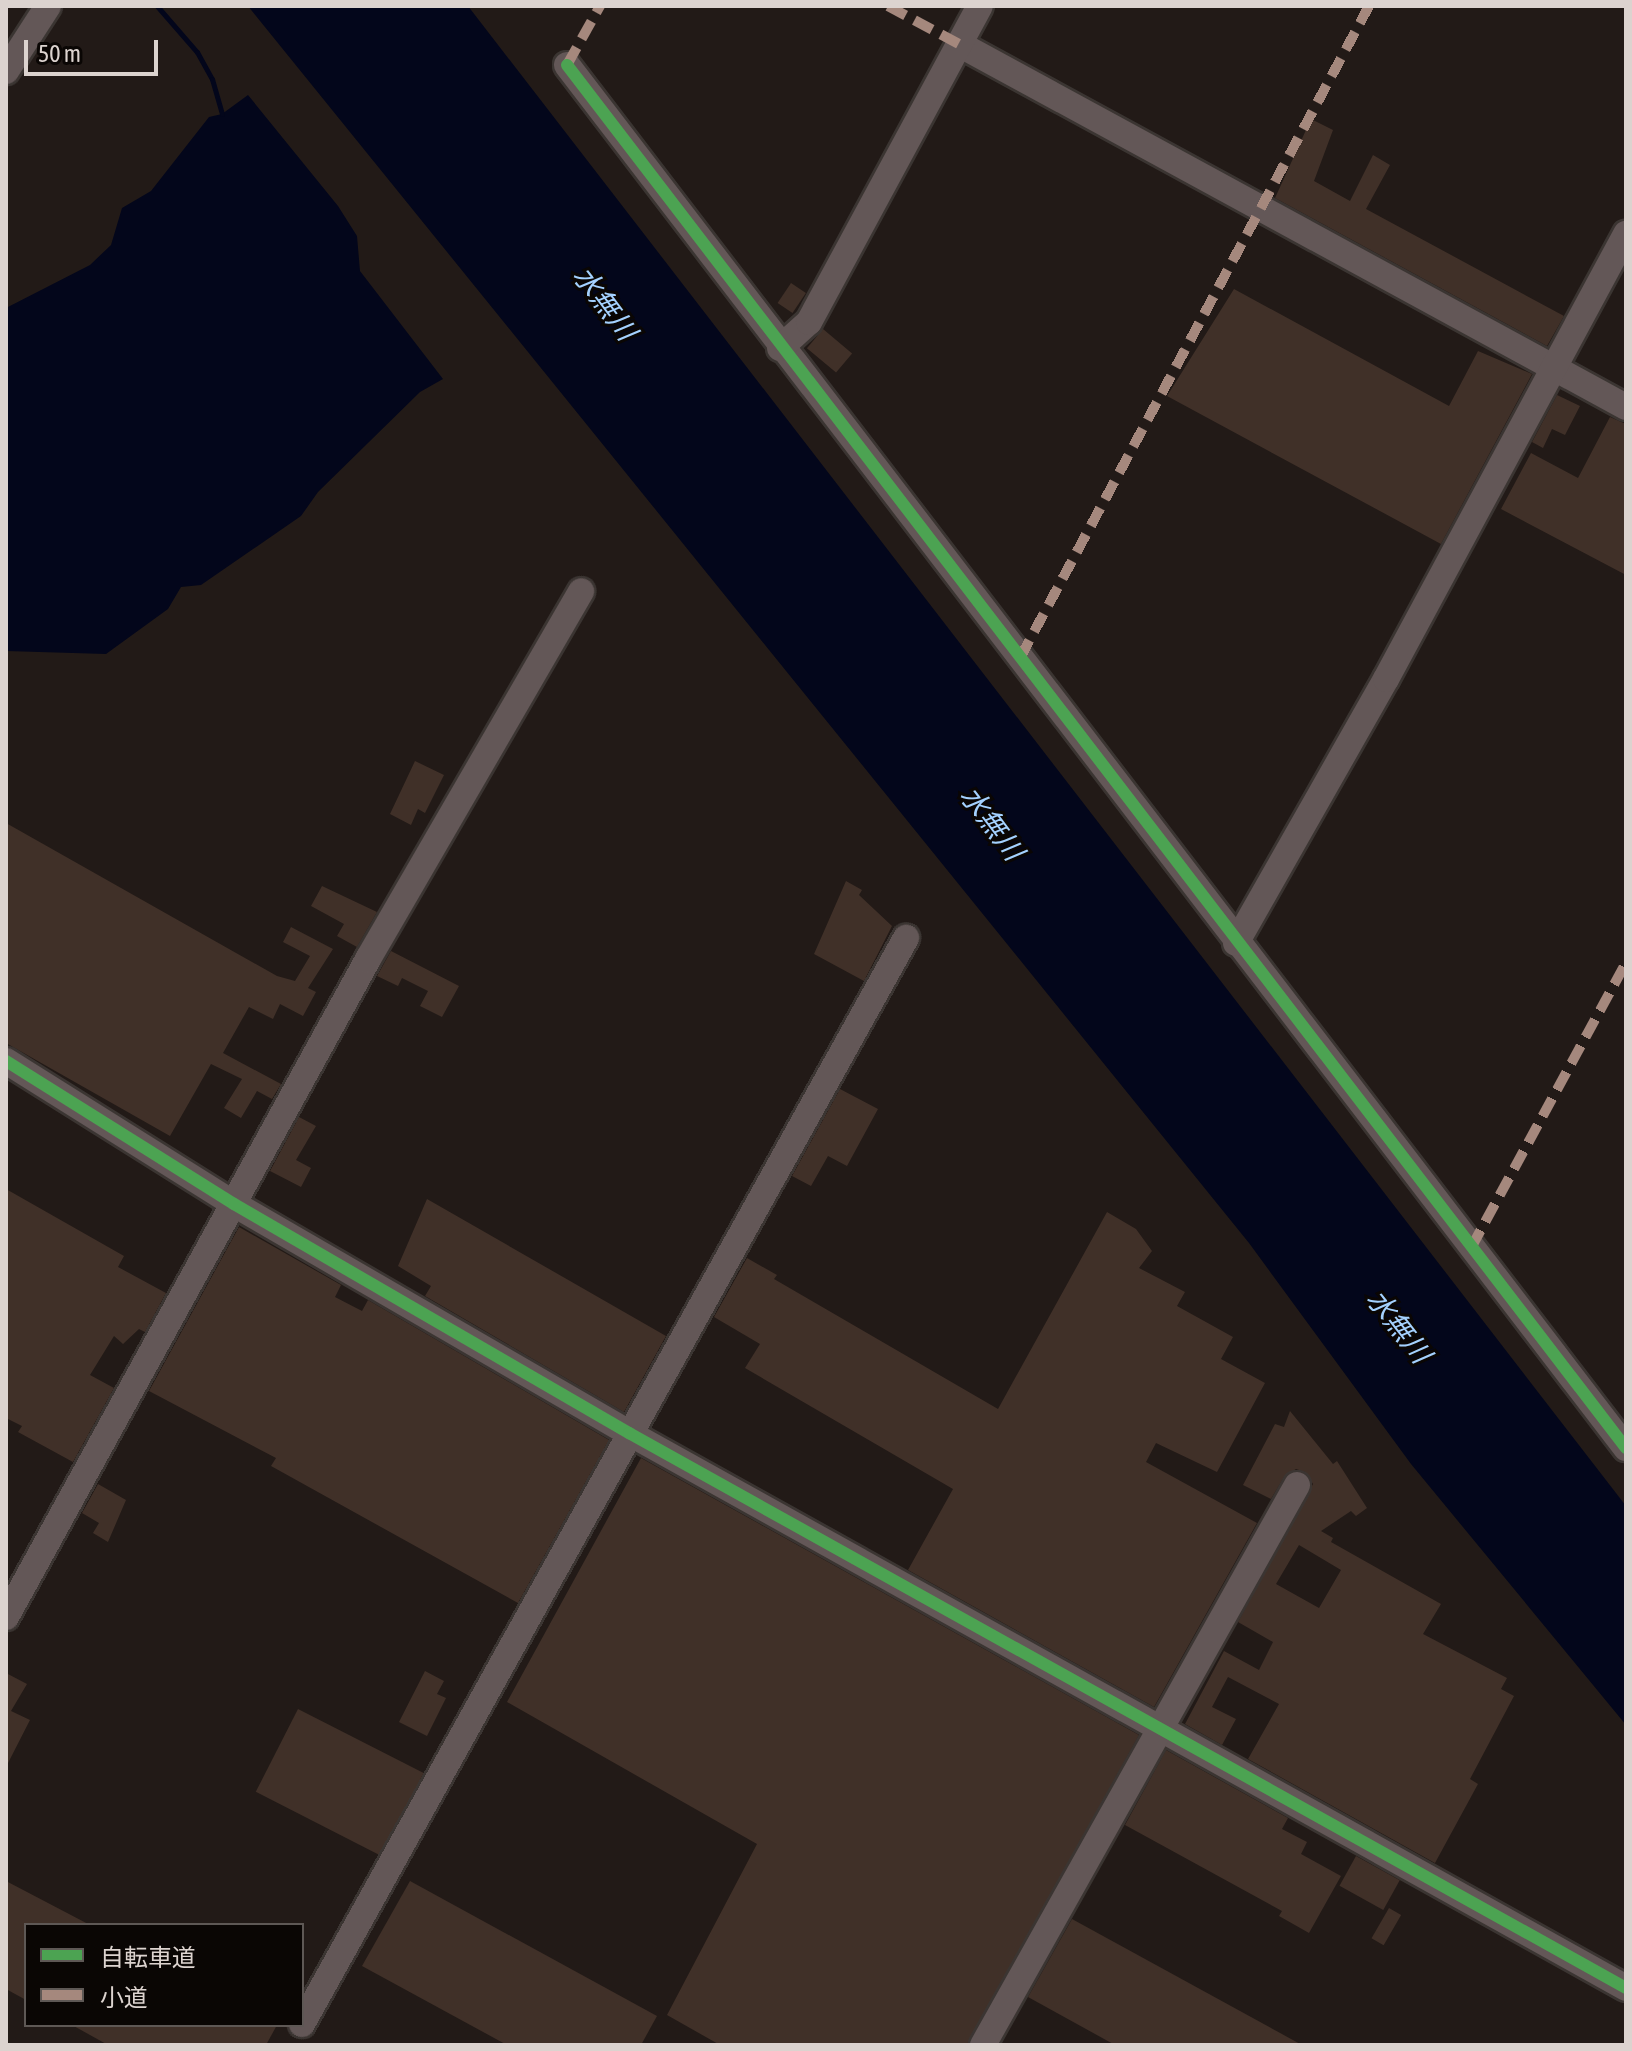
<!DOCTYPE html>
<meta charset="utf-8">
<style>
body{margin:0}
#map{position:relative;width:1632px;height:2051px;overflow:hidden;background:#221a17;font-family:"Asap Condensed","Noto Sans JP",sans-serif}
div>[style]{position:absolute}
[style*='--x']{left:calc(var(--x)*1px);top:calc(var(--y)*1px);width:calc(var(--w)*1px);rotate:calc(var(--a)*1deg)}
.water>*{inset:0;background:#03061b}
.stream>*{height:5px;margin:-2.5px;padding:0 2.5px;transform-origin:2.5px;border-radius:2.5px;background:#03061b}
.building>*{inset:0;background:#403028;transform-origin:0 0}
.roads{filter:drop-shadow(2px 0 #3b3532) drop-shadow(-2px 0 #3b3532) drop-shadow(0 2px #3b3532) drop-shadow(0 -2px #3b3532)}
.minor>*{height:26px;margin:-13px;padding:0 13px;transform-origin:13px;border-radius:13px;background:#635757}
.quiet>*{height:10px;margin-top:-5px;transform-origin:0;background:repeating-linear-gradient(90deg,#a5887d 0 20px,transparent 0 30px)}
.cycleway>*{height:12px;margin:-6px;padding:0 6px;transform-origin:6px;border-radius:6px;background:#4ca352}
span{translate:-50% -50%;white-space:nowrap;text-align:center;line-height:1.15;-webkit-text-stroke:6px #0a0604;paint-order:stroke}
.water-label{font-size:28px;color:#a4d1fe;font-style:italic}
.frame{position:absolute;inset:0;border:8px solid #dcd3cf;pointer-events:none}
.legend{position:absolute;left:24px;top:1923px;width:280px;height:104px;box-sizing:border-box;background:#0a0604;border:2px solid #5e5855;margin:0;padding:10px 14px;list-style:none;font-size:24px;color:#dcd3cf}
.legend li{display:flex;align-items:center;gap:16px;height:40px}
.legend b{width:40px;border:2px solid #5e5855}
.scale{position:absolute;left:24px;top:40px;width:134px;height:36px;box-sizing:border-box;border:4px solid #dcd3cf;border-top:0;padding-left:10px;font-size:24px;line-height:28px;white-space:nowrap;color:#dcd3cf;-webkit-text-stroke:6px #0a0604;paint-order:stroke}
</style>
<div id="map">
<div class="water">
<div style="clip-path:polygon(248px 6px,468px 6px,1626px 1506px,1626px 1725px,1411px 1464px,1249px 1243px)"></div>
<div style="clip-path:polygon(248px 95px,338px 206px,357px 236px,360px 271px,443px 379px,420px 392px,318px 492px,301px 516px,201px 585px,181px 587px,168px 609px,106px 654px,6px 651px,6px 308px,90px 265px,111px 245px,122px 208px,151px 191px,209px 117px,222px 114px)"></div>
</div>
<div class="stream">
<div style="--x:157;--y:6;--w:61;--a:49"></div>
<div style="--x:197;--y:52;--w:31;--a:61"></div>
<div style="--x:212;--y:79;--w:36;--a:74"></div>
</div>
<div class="building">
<div style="clip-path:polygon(1311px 119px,1333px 130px,1314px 181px,1350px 201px,1373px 155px,1390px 165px,1366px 209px,1564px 316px,1547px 346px,1275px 198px)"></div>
<div style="left:791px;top:283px;width:18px;height:24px;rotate:34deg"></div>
<div style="clip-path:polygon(1234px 289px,1449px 406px,1478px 351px,1532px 374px,1441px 544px,1167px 396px)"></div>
<div style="left:823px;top:329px;width:38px;height:25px;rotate:40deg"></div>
<div style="clip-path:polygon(1557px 395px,1580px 406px,1565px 435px,1552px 429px,1543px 448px,1532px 442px)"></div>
<div style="clip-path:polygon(1610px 417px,1626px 424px,1626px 575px,1501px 509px,1531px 453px,1578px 478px)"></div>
<div style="clip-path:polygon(415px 761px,444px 775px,425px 813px,418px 809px,411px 825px,390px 814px)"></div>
<div style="clip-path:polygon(6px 823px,277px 976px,295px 981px,310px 956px,283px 942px,291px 927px,333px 949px,308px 988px,316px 992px,303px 1016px,280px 1004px,273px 1019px,249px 1007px,223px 1053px,281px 1084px,272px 1099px,257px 1091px,241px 1118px,224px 1108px,242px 1079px,211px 1064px,170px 1136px,6px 1043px)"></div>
<div style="clip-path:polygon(846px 881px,862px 890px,859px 895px,892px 926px,864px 981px,814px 954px)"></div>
<div style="clip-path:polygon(322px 886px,377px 912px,357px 947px,337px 936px,344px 924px,311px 906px)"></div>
<div style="clip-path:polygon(391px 951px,459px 986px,442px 1017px,420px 1006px,428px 991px,402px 978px,398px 986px,377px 976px)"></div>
<div style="clip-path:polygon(840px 1089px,878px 1109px,847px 1166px,828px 1156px,811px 1186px,792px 1176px)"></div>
<div style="clip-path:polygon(299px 1117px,316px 1126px,296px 1160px,311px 1168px,301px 1187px,270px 1171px)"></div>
<div style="clip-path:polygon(6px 1189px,124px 1256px,118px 1267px,166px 1293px,145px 1332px,139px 1329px,123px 1344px,114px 1336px,90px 1375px,114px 1388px,73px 1462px,18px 1432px,22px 1426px,6px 1418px)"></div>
<div style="clip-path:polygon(427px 1199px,666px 1336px,624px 1412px,425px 1296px,431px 1286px,398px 1266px)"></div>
<div style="clip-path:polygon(1107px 1212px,1136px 1229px,1152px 1251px,1139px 1268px,1185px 1292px,1177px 1306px,1233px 1337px,1221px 1359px,1265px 1383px,1217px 1472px,1156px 1443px,1146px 1462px,1257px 1523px,1154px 1707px,908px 1570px,953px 1489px,745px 1368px,760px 1344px,714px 1317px,747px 1258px,777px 1275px,774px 1279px,998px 1409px)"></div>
<div style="clip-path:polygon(239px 1227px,341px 1285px,335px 1297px,362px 1311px,368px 1300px,609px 1440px,518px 1603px,271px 1466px,276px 1458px,149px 1391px)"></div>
<div style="clip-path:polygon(evenodd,1290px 1411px,1333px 1464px,1337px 1461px,1367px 1508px,1356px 1516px,1351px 1511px,1321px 1531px,1333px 1538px,1331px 1542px,1441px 1604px,1423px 1634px,1507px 1678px,1501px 1689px,1514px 1696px,1470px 1779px,1478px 1784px,1435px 1863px,1248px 1759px,1279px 1704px,1228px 1677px,1212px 1707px,1236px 1719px,1222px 1745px,1185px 1724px,1224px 1651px,1259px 1670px,1273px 1642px,1238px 1622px,1313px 1484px,1305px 1472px,1296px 1469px,1284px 1477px,1271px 1499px,1243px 1485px,1275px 1424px,1284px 1427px,1290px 1411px,1299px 1545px,1341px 1570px,1319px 1608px,1276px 1584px,1299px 1545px)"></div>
<div style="clip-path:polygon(641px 1458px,1139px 1735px,967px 2045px,720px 2045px,667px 2015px,757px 1844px,507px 1702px)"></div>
<div style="clip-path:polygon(98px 1484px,126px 1500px,108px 1542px,93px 1533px,99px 1523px,82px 1513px)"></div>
<div style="clip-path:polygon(425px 1671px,444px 1681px,437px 1694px,446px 1698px,427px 1736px,399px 1722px)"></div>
<div style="clip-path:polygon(6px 1673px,27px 1684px,11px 1711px,30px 1720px,6px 1767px)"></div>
<div style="left:298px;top:1709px;width:141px;height:93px;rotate:27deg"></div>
<div style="clip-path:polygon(1166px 1750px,1288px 1818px,1282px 1829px,1307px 1842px,1301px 1854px,1341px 1876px,1309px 1933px,1279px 1916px,1282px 1911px,1125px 1825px)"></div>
<div style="left:1356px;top:1856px;width:50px;height:34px;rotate:29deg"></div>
<div style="clip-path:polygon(6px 1881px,90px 1925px,26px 1925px,26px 2000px,6px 1989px)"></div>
<div style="clip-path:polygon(410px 1881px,657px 2016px,641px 2045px,507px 2045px,362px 1966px)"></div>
<div style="left:1389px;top:1908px;width:14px;height:35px;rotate:30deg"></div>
<div style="clip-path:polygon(1072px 1919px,1302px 2045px,1115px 2045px,1028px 1997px)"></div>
<div style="clip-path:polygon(72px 2025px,277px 2025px,266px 2045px,108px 2045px)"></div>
</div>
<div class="roads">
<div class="minor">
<div style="--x:959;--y:44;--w:759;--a:28.56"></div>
<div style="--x:567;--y:65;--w:1742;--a:52.56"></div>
<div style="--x:6;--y:71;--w:77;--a:-57.1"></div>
<div style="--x:780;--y:348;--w:39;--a:-42"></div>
<div style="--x:809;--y:322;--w:359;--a:-61.6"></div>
<div style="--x:1236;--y:943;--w:304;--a:-60.4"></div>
<div style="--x:1386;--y:679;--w:506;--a:-61.66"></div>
<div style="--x:6;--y:1061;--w:269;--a:32.1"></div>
<div style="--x:234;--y:1204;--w:457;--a:30.1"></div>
<div style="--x:629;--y:1433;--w:1141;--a:29.1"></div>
<div style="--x:6;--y:1617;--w:751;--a:-61.18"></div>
<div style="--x:368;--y:959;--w:425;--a:-59.9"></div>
<div style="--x:302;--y:2024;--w:1243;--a:-60.92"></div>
<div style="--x:983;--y:2045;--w:642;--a:-60.72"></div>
</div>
</div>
<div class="quiet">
<div style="--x:888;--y:6;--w:81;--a:28.2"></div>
<div style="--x:567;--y:65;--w:68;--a:-60.8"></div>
<div style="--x:1020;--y:658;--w:740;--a:-61.84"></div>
<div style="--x:1471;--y:1248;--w:324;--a:-61.5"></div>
</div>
<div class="cycleway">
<div style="--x:567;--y:65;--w:1742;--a:52.56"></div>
<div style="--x:6;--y:1061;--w:269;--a:32.1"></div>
<div style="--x:234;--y:1204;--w:457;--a:30.1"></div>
<div style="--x:629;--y:1433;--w:1141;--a:29.1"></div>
</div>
<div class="water-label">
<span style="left:605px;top:303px;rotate:53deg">水無川</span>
<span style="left:992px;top:823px;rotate:53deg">水無川</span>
<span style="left:1399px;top:1326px;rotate:52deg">水無川</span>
</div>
<div class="frame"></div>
<ul class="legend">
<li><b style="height:10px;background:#4ca352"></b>自転車道</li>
<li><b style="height:10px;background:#a5887d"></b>小道</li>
</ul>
<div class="scale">50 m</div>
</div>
